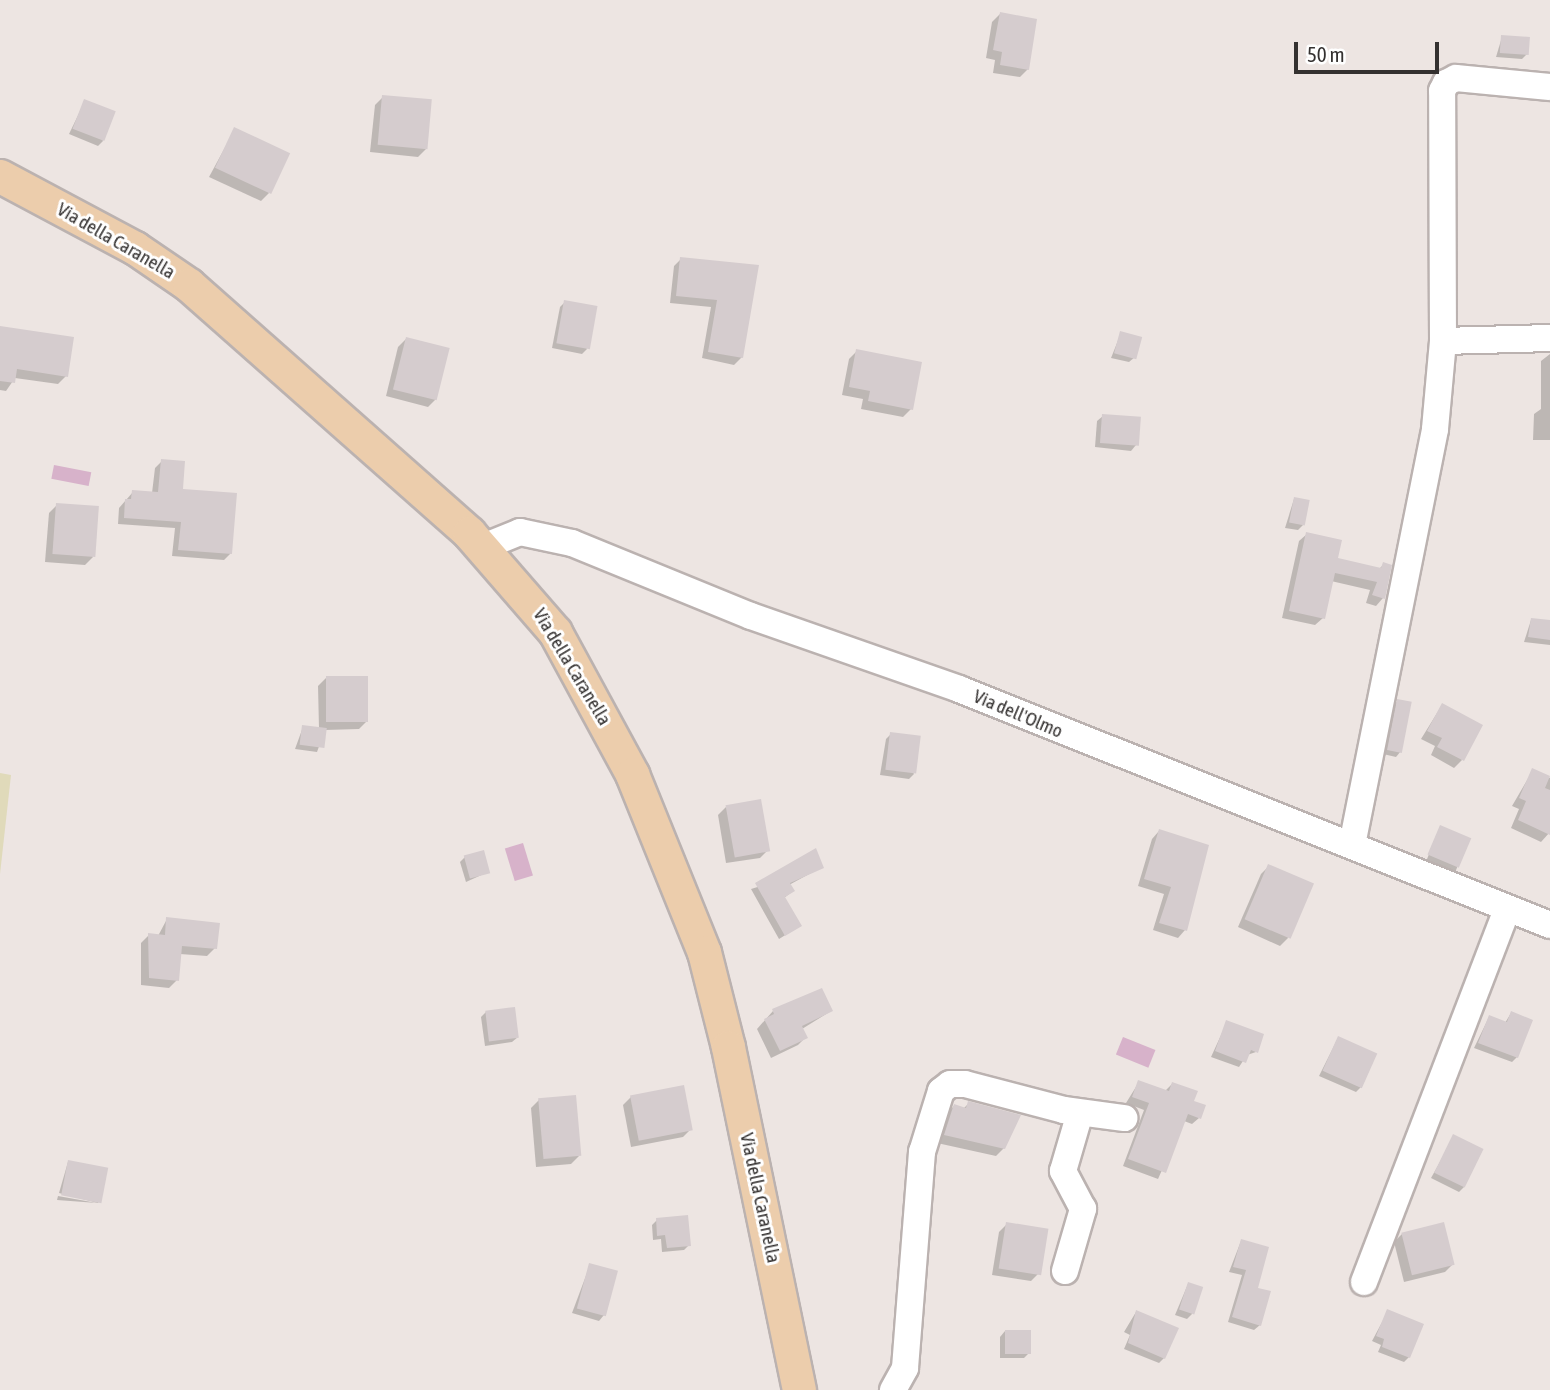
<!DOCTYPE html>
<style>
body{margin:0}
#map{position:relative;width:1550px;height:1390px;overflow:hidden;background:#ede5e2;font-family:"Asap Condensed",sans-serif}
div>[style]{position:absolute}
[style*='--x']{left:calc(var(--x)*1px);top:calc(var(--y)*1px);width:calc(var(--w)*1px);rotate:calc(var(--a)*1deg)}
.green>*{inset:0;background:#e0daba}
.water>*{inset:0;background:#d7b2ca;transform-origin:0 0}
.shadow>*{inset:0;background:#0003;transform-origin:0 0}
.building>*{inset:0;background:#d5ccce;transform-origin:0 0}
.roads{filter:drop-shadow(2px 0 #bbb2b0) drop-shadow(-2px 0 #bbb2b0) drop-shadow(0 2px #bbb2b0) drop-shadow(0 -2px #bbb2b0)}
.minor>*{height:26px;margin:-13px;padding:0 13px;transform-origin:13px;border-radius:13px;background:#fff}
.major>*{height:33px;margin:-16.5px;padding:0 16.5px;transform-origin:16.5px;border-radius:16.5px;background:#eccdac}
span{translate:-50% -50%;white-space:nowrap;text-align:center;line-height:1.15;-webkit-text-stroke:6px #fff;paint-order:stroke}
.street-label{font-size:19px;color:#343130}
.scale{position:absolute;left:1294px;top:42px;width:145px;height:32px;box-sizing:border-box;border:4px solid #343130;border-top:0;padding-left:9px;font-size:21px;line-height:24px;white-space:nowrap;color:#343130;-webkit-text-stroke:5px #fff;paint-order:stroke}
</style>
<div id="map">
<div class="green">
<div style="clip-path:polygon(0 773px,11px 775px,0 874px)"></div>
</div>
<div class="water">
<div style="left:54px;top:465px;width:38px;height:14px;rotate:11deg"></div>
<div style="left:523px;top:843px;width:34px;height:19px;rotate:73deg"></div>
<div style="left:1123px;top:1037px;width:35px;height:19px;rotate:22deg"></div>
</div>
<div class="shadow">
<div style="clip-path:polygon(1000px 14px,1028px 69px,1020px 77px,993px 73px,995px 60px,986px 58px,992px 22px)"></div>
<div style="clip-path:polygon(1502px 37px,1527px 54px,1522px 59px,1496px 57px)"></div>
<div style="clip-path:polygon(383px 97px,426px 149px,418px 157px,370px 152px,375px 105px)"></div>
<div style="clip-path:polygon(85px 101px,103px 141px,98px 146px,69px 134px)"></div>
<div style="clip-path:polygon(235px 129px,269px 193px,261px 201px,209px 177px)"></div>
<div style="clip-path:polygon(681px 259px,757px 266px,742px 357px,734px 365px,702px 358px,711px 307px,670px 303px,674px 266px)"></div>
<div style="clip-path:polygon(565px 302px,587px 349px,582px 354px,552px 348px,560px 307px)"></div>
<div style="clip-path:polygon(0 328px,66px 376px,58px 384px,15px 378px,6px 391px,0 390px)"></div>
<div style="clip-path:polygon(1121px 333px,1135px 357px,1129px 362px,1111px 358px)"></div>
<div style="clip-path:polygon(406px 339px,436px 399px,428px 407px,386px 396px,398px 347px)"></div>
<div style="clip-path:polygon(857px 351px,911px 409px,903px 417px,861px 409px,863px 399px,842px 395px,849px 359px)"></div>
<div style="clip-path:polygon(1550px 354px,1550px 440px,1533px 440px,1534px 414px,1541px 409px,1541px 361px)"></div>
<div style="clip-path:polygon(1103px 416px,1136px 445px,1131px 451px,1095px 447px,1097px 421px)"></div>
<div style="clip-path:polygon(162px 461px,231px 553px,224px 560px,172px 556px,175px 528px,118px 524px,119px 508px,133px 492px,152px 493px,155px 468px)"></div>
<div style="clip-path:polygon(1294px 499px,1303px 525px,1298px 530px,1285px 528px)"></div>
<div style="clip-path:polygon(57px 505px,93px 557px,85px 565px,45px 562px,49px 513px)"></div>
<div style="clip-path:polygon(1307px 534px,1336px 559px,1379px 569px,1384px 564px,1383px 598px,1376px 606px,1366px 603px,1370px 590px,1331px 581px,1323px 618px,1315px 625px,1282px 618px,1299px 541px)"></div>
<div style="clip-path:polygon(1531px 620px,1550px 622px,1550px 645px,1524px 642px)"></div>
<div style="clip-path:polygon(326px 678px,367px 721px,359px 729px,325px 730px,317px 752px,295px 749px,303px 727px,319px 729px,318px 686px)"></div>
<div style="clip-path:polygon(1398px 701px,1401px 751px,1396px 757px,1383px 754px,1393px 706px)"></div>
<div style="clip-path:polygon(1442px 705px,1462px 760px,1454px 768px,1431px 755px,1435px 746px,1421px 739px)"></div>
<div style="clip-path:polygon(891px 734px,914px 774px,909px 779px,880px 775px,886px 739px)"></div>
<div style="clip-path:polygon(1533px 770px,1550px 778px,1550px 832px,1541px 842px,1511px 828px,1519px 809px,1512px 806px)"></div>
<div style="clip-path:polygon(726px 807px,768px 850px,760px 858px,726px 863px,718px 815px)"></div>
<div style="left:1440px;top:827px;width:31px;height:37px;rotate:22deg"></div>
<div style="clip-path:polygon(1159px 831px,1185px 930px,1178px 938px,1153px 930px,1164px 894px,1138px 886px,1152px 839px)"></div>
<div style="clip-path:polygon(465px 857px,488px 872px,466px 882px,460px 862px)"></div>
<div style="clip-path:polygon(1269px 866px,1288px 938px,1280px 946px,1238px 927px,1261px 874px)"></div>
<div style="clip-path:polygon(822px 867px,789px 885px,793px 891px,784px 898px,800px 926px,779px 939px,751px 889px)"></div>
<div style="clip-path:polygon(167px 919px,215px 948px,207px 956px,180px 954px,177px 980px,169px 988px,141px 985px,141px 943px,149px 935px,158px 936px)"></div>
<div style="clip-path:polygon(821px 990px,831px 1011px,802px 1029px,806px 1037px,798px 1045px,771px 1058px,757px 1029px,773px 1011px)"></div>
<div style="clip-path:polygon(486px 1012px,518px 1037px,512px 1042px,485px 1046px,481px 1017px)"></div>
<div style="clip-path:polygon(1511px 1013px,1517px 1057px,1512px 1062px,1474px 1048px,1489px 1017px,1505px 1023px)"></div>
<div style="clip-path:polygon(1227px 1022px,1256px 1052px,1247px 1055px,1239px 1067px,1211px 1057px)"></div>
<div style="clip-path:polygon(1338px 1038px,1361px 1087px,1356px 1092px,1319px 1076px)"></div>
<div style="clip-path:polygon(1139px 1082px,1165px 1091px,1172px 1084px,1191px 1102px,1199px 1118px,1192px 1124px,1184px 1121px,1158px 1179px,1123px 1166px,1144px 1110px,1126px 1103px)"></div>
<div style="clip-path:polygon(631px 1097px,691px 1129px,683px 1137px,631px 1147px,623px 1105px)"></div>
<div style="clip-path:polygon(539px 1100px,579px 1156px,571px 1164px,536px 1167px,531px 1108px)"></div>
<div style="clip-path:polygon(969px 1103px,1004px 1148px,996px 1156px,937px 1143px,946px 1114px,954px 1106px,963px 1109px)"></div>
<div style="clip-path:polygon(1454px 1137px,1464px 1187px,1459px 1192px,1431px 1178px)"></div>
<div style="clip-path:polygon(68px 1162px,99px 1201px,98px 1203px,59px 1193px)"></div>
<div style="clip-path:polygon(58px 1196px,97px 1203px,57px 1200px)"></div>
<div style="clip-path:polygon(657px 1220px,689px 1245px,684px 1250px,662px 1252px,661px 1239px,653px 1240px,652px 1225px)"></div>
<div style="clip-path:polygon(1007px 1224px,1039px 1273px,1031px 1281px,992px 1275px,999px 1232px)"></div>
<div style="clip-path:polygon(1402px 1234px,1453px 1264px,1445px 1272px,1404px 1282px,1394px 1242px)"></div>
<div style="clip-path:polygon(1241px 1241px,1256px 1289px,1260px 1325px,1254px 1330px,1228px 1322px,1242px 1275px,1229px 1272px)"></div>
<div style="clip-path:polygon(590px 1265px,604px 1315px,599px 1321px,572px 1313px)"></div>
<div style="clip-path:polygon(1188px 1284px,1192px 1314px,1187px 1319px,1175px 1315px)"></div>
<div style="clip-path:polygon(1388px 1311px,1409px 1357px,1404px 1362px,1378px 1352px,1381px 1345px,1372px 1341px)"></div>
<div style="clip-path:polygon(1136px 1312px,1164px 1358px,1159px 1363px,1124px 1349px,1130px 1335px,1124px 1332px)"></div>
<div style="clip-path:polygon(1005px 1331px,1029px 1353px,1024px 1358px,1000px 1358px,1000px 1337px)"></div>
</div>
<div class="building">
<div style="clip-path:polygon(1000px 12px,1037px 19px,1029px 70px,1000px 65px,1002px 52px,993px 50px)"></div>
<div style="left:1501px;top:35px;width:29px;height:18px;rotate:4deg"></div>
<div style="left:382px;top:95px;width:50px;height:50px;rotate:5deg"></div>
<div style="left:84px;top:99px;width:34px;height:32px;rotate:21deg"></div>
<div style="left:234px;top:127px;width:62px;height:45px;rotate:25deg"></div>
<div style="clip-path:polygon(680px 257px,759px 265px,743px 358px,708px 352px,717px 300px,676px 296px)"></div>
<div style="left:564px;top:300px;width:34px;height:44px;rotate:10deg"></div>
<div style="clip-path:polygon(0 326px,74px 337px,68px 377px,17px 369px,15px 383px,0 381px)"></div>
<div style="left:1120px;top:331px;width:23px;height:23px;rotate:15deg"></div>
<div style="left:406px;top:337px;width:45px;height:54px;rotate:14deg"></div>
<div style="clip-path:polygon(856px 349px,922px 362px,913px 410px,868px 401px,870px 391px,849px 387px)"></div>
<div style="left:1102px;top:414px;width:39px;height:29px;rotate:4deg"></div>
<div style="clip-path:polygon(161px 459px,185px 461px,183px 489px,237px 493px,232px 554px,178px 550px,181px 522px,124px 518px,125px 499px,131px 499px,132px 490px,158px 492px)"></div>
<div style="left:1294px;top:497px;width:16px;height:26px;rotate:11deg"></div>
<div style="left:56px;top:503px;width:43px;height:51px;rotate:4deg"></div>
<div style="clip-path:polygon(1306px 532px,1342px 540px,1338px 558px,1381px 568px,1383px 562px,1392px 565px,1385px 599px,1372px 595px,1377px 582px,1335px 573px,1325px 619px,1289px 611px)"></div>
<div style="clip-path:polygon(1531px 618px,1550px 620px,1550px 640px,1528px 637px)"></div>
<div style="left:326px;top:676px;width:42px;height:46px"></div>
<div style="left:1397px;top:699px;width:15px;height:52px;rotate:11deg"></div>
<div style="clip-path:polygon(1442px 703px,1483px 725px,1464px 761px,1437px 747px,1442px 738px,1427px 731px)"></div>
<div style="left:302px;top:725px;width:25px;height:20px;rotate:7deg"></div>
<div style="left:890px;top:732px;width:31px;height:38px;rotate:7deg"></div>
<div style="clip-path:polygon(1532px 768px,1550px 776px,1545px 788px,1550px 790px,1550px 835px,1518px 820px,1526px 801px,1519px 798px)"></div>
<div style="left:761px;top:799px;width:53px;height:36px;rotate:80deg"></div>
<div style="left:1440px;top:825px;width:34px;height:32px;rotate:23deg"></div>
<div style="clip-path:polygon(1159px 829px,1209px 845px,1187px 931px,1159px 923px,1171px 887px,1144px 879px)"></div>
<div style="clip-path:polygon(816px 848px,824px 868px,790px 883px,795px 891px,785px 897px,802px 926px,785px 936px,755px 883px)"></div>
<div style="left:484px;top:850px;width:24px;height:21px;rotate:75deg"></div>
<div style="left:1268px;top:864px;width:50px;height:60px;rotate:23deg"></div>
<div style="clip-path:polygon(166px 917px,220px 923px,217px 949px,182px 946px,179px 981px,149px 978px,148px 933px,165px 935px)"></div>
<div style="clip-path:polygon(822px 988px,833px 1011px,802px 1026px,808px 1038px,780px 1051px,764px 1019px,774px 1014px,772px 1009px)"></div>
<div style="left:515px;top:1007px;width:31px;height:30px;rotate:83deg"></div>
<div style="clip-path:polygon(1511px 1011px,1533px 1020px,1518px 1058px,1478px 1043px,1489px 1015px,1507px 1022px)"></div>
<div style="clip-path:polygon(1226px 1020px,1264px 1034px,1258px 1053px,1251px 1050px,1246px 1063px,1215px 1051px)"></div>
<div style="left:1338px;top:1036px;width:43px;height:38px;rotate:24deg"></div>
<div style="clip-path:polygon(1138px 1080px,1169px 1091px,1172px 1082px,1198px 1091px,1194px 1101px,1206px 1105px,1201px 1119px,1188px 1114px,1166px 1173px,1128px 1159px,1149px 1103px,1132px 1097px)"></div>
<div style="left:684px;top:1085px;width:46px;height:55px;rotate:79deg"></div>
<div style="left:576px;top:1095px;width:61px;height:38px;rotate:85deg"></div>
<div style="clip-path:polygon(968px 1101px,1021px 1115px,1005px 1149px,944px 1135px,954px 1104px,966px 1108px)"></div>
<div style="left:1453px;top:1134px;width:34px;height:43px;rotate:26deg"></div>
<div style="left:68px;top:1160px;width:41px;height:36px;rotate:11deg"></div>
<div style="clip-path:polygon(688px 1215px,691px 1246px,667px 1248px,665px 1235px,657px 1236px,656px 1218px)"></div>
<div style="left:1006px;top:1222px;width:43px;height:47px;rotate:9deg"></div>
<div style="left:1444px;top:1222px;width:44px;height:44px;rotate:76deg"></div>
<div style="clip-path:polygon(1241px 1239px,1269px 1247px,1258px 1288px,1271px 1291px,1261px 1326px,1232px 1317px,1246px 1270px,1233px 1267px)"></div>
<div style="left:589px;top:1263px;width:30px;height:47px;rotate:15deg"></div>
<div style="left:1188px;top:1282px;width:16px;height:29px;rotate:18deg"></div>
<div style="clip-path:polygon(1387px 1309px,1424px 1324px,1410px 1358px,1382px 1347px,1384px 1339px,1376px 1336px)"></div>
<div style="clip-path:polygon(1136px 1310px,1179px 1328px,1165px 1359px,1128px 1343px)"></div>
<div style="left:1005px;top:1330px;width:26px;height:24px"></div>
</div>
<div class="roads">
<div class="minor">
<div style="--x:1443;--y:341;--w:107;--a:-1.6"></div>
<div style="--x:483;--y:547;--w:40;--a:-22"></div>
<div style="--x:520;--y:532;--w:53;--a:11.9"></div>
<div style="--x:572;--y:543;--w:193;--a:22.2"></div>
<div style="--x:751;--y:616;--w:220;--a:19.3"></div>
<div style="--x:959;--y:689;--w:636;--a:21.77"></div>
<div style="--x:1352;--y:845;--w:424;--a:-78.7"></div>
<div style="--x:1435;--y:429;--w:88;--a:-84.8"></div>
<div style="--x:1443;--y:341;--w:250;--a:-90.2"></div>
<div style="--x:1442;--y:91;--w:9;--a:-63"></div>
<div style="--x:1446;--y:83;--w:11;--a:-27"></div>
<div style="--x:1456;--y:78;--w:94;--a:5.5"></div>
<div style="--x:1065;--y:1271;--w:65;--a:-73.8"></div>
<div style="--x:1083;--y:1209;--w:43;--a:-117.8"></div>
<div style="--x:1063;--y:1171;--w:60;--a:-73.7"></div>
<div style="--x:1364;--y:1282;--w:399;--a:-69"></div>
<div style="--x:893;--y:1390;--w:25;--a:-61"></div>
<div style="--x:905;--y:1368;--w:217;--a:-85.5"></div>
<div style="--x:922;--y:1152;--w:64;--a:-72.7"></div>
<div style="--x:941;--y:1091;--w:11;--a:-38"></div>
<div style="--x:950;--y:1084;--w:15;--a:0"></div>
<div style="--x:965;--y:1084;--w:102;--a:14.7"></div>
<div style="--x:1064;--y:1110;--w:61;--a:7.6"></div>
</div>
<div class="major">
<div style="--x:0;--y:176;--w:153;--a:28.1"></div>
<div style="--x:135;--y:248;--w:65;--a:34.4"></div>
<div style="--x:189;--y:285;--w:374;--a:41.5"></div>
<div style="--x:469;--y:533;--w:131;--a:49"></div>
<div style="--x:555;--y:632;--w:162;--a:61.5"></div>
<div style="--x:632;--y:774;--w:192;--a:68"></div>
<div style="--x:704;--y:952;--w:98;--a:75.8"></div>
<div style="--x:728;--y:1047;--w:350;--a:78.3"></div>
</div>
</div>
<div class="street-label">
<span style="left:116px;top:241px;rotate:30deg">Via della Caranella</span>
<span style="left:572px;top:667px;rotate:59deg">Via della Caranella</span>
<span style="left:1018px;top:714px;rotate:23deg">Via dell'Olmo</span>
<span style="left:760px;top:1198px;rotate:78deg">Via della Caranella</span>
</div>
<div class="scale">50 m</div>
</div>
